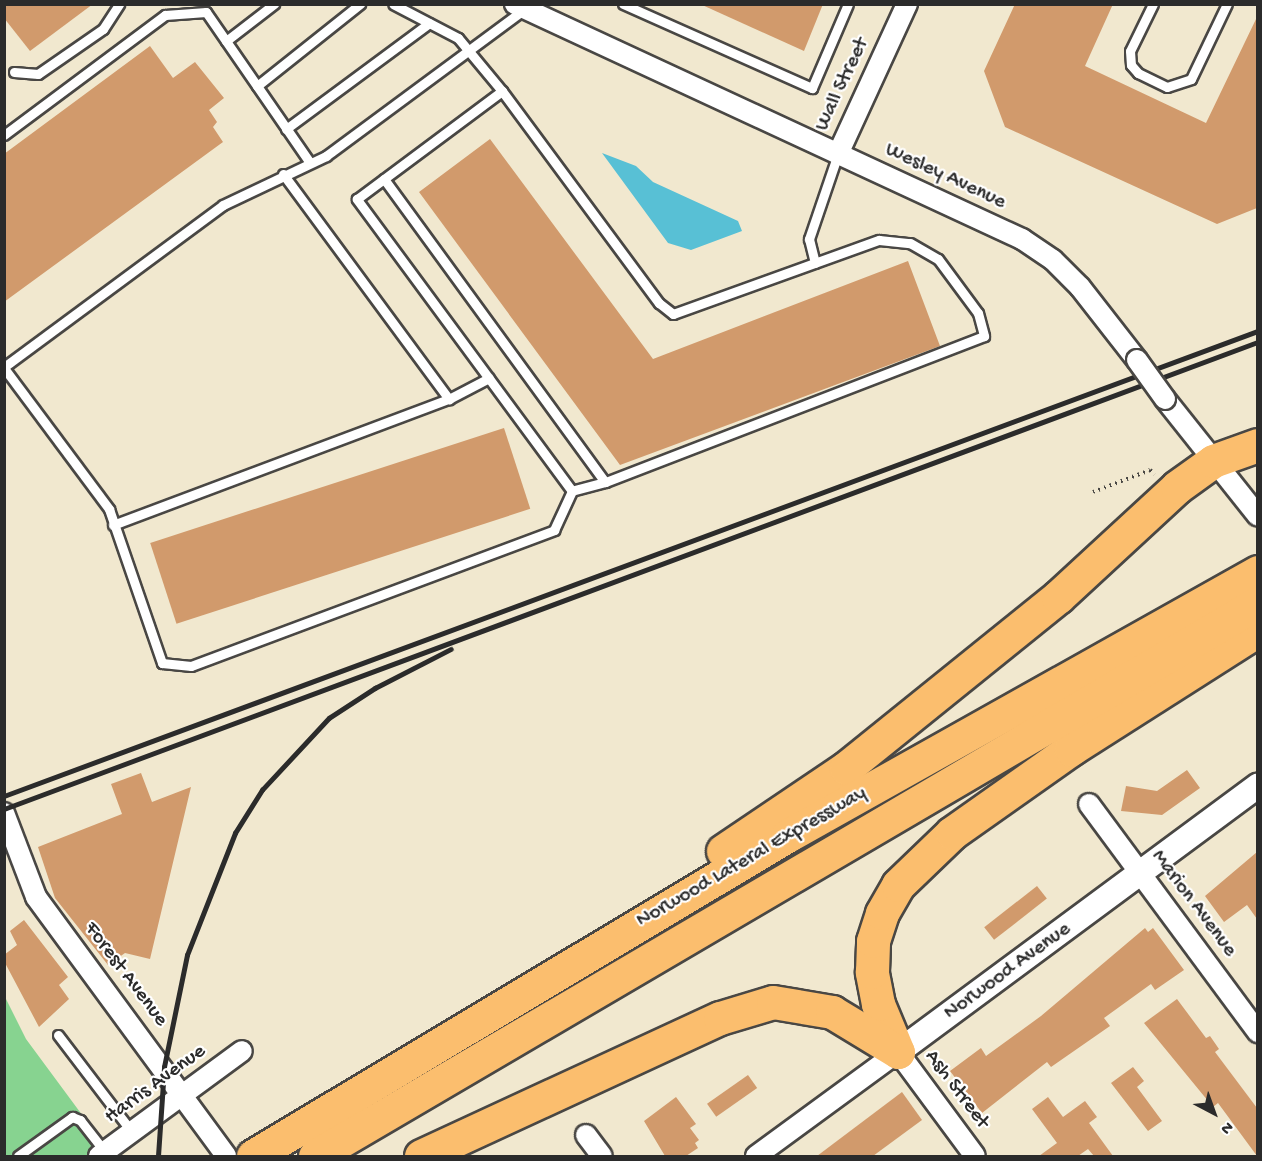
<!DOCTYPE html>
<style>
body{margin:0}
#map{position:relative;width:1262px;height:1161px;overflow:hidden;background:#f1e8cf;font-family:"Gochi Hand",sans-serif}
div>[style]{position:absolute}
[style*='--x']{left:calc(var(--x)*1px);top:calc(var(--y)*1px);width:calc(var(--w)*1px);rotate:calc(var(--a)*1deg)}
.green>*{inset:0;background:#87d390}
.water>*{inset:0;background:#58c0d5}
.building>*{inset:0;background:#d19a6c;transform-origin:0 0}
.path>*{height:4px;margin-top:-2px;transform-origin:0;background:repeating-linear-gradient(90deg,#494744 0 1.5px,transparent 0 6px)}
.roads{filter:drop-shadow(2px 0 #494744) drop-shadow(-2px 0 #494744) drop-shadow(0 2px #494744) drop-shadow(0 -2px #494744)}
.service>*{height:9px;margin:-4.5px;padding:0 4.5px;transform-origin:4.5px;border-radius:4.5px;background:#fff}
.minor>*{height:20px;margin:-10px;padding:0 10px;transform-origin:10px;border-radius:10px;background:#fff}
.tertiary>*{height:24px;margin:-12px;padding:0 12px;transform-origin:12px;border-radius:12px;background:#fff}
.motorway>*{height:33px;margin:-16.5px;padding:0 16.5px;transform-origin:16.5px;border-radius:16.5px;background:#fbbe6e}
.rail>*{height:4.5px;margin:-2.25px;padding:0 2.25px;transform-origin:2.25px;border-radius:2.25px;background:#2b2b2b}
.bridges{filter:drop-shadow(2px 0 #494744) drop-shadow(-2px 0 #494744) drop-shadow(0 2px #494744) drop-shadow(0 -2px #494744)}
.minor-bridge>*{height:20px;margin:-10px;padding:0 10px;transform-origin:10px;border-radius:10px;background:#fff}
span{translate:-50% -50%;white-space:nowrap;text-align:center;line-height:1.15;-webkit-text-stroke:4.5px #fff;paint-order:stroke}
.street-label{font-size:21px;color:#2b2b2b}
.frame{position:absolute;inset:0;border:6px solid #2b2b2b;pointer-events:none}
.north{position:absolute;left:1184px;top:1083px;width:60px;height:60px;-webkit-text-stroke:4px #fff;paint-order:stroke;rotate:139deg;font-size:16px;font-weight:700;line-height:24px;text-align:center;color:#2b2b2b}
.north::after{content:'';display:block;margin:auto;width:21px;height:27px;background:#2b2b2b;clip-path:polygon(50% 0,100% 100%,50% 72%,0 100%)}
</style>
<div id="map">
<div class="green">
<div style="clip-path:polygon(4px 995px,26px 1039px,108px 1150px,99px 1156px,5px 1156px)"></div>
</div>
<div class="water">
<div style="clip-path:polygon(602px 153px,636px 166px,653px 182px,738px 221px,742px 231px,691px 250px,668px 243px)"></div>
</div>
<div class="building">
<div style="clip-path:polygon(4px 4px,93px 4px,30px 51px,4px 18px)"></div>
<div style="clip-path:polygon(700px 4px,823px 4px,804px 51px)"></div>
<div style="clip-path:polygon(1015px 4px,1113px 4px,1085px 66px,1206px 123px,1257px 17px,1257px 208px,1217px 224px,1005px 127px,984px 71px)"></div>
<div style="clip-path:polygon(150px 46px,173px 78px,195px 62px,224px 98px,209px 110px,217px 122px,213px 127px,223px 142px,4px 302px,4px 154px)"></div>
<div style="clip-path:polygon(490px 139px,653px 359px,908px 261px,940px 346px,620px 465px,419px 192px)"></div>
<div style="left:504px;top:428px;width:85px;height:372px;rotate:72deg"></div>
<div style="clip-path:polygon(1187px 770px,1200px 788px,1162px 815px,1121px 811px,1126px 786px,1157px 791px)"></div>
<div style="clip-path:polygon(141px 773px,152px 802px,191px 787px,150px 959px,125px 953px,108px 965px,55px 898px,38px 847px,122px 814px,111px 784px)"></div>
<div style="clip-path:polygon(1257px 852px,1257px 919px,1247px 905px,1224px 922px,1205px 896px)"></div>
<div style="left:1037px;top:886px;width:16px;height:67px;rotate:52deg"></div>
<div style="clip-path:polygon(24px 920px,68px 977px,59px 985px,69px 999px,39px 1027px,4px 961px,4px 955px,17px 945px,10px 931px)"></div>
<div style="clip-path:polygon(1145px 928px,1148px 932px,1153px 928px,1184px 970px,1155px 990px,1151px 984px,1104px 1018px,1110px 1026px,1051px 1067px,1047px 1062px,982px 1113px,950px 1071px,981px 1048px,986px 1056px,1041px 1016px)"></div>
<div style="clip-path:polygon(1177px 999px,1206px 1038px,1210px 1036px,1219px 1049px,1215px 1052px,1257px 1108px,1257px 1156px,1218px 1103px,1213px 1107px,1144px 1023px)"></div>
<div style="clip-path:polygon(1133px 1067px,1144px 1081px,1137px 1087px,1162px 1121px,1148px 1131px,1111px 1083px)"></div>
<div style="left:748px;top:1075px;width:16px;height:50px;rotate:55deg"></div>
<div style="clip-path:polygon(902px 1092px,922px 1120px,873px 1156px,817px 1156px)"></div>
<div style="clip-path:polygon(676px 1097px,696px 1124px,690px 1128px,699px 1140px,695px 1143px,698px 1148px,686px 1156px,665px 1156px,644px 1121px)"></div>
<div style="clip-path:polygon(1048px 1097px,1063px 1117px,1085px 1101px,1097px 1117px,1089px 1123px,1113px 1156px,1094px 1156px,1088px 1149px,1078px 1156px,1039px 1156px,1057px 1143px,1032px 1109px)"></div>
</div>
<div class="path">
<div style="--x:1093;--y:492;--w:61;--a:-21.1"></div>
<div style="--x:1150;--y:470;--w:6;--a:45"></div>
</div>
<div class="roads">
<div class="service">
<div style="--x:623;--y:4;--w:207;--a:24"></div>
<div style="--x:812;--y:88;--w:91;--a:-66.8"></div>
<div style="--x:1153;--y:4;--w:52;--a:116.1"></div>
<div style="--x:1130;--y:51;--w:14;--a:86"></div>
<div style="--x:1131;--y:65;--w:11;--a:49"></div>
<div style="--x:1138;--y:73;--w:32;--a:26"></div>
<div style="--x:1167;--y:87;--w:25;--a:-18"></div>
<div style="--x:1191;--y:79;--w:83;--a:-64.4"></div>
<div style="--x:226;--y:41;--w:61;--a:-37.6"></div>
<div style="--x:14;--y:72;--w:24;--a:5"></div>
<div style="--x:38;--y:74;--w:79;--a:-34.7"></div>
<div style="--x:103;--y:29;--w:30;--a:-57"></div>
<div style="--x:257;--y:86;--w:132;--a:-38.5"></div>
<div style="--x:502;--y:91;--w:264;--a:53.5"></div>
<div style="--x:659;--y:303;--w:18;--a:38"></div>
<div style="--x:673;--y:314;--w:219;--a:-19.8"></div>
<div style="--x:879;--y:240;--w:31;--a:6"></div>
<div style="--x:910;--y:243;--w:32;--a:30"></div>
<div style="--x:938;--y:259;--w:67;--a:53.5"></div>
<div style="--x:978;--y:313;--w:24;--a:75"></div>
<div style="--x:984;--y:336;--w:406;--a:158.9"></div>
<div style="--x:605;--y:482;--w:34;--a:165"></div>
<div style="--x:286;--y:129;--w:178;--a:-36.5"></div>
<div style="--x:4;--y:135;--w:201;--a:-36.7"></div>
<div style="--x:165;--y:15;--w:41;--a:-4.2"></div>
<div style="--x:206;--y:12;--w:183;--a:55.4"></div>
<div style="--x:283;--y:174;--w:280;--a:53.6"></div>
<div style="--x:384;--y:179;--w:375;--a:53.9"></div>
<div style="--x:815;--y:263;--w:25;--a:-104"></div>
<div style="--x:809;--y:239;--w:90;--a:-71.2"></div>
<div style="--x:4;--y:367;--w:272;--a:-36.5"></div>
<div style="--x:223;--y:205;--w:114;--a:-25.4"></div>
<div style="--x:326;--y:156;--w:247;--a:-36.5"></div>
<div style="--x:4;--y:368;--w:176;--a:53.3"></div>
<div style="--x:109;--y:509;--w:163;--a:71"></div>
<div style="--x:162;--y:663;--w:29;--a:6"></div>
<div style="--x:191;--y:666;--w:388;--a:-20.5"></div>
<div style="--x:554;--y:530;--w:43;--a:-65.2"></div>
<div style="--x:572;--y:491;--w:363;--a:-126.4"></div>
<div style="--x:357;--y:199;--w:181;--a:-36.7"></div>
<div style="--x:502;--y:91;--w:69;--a:-129.7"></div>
<div style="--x:458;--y:38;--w:73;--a:-152.4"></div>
<div style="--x:113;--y:525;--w:359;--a:-20.6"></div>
<div style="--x:449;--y:399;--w:45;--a:-27.7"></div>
<div style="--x:58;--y:1035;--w:122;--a:52.7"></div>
<div style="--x:18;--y:1156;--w:67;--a:-35.8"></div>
<div style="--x:72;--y:1117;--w:9;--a:21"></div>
<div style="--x:80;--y:1120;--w:41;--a:52"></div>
</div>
<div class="minor">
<div style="--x:515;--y:4;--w:559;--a:24.87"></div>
<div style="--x:1022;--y:239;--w:37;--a:34"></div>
<div style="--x:1053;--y:260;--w:38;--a:45"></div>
<div style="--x:1080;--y:287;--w:93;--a:52"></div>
<div style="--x:838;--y:154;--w:165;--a:-65.3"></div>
<div style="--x:1165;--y:399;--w:149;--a:51.5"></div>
<div style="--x:1089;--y:804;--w:284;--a:53.5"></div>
<div style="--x:4;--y:813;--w:90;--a:69.1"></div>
<div style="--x:36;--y:897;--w:321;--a:53.7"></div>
<div style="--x:586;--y:1135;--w:26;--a:53"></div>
<div style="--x:99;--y:1156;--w:177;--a:-36.3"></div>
<div style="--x:756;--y:1156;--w:176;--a:-36.2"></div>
<div style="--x:898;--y:1052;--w:129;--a:53.5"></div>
</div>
<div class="tertiary">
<div style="--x:898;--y:1052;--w:448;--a:-36.5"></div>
</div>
<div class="motorway">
<div style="--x:723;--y:851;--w:148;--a:-34"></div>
<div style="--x:846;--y:768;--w:272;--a:-38.9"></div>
<div style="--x:1058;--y:597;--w:162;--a:-42.7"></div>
<div style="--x:1177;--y:487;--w:44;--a:-35.8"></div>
<div style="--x:1213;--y:461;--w:48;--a:-19.6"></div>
<div style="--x:898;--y:1052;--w:52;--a:-112.6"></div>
<div style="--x:878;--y:1004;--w:33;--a:-101"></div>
<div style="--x:872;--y:972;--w:31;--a:-88"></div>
<div style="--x:873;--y:941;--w:29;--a:-72"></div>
<div style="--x:882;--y:913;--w:32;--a:-60"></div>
<div style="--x:898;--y:885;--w:75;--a:-43.9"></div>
<div style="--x:952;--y:833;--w:146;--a:-35.2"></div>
<div style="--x:1071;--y:749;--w:222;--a:-32.5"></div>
<div style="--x:253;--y:1156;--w:623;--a:-30.93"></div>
<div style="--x:787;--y:836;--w:540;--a:-29.27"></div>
<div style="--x:315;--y:1156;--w:1093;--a:-30.39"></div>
<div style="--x:421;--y:1156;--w:329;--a:-24.8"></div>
<div style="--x:720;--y:1018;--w:55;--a:-16.8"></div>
<div style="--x:773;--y:1002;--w:60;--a:9.6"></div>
<div style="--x:832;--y:1012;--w:77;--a:31.2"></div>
</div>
</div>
<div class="rail">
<div style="--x:4;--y:796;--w:1337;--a:-20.35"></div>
<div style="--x:4;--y:809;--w:1338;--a:-20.43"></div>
<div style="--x:158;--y:1156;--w:89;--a:-86.1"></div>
<div style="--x:164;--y:1067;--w:114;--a:-78.4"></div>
<div style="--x:187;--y:955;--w:131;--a:-68.5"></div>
<div style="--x:235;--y:833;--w:51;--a:-57.9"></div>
<div style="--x:262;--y:790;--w:98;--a:-47.1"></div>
<div style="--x:329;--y:718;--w:55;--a:-33.1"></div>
<div style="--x:375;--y:688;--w:85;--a:-27.2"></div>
</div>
<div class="bridges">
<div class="minor-bridge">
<div style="--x:1137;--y:360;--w:48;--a:54.3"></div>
</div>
</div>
<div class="street-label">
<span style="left:843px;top:85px;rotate:-65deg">Wall Street</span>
<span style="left:945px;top:177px;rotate:25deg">Wesley Avenue</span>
<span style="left:752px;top:858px;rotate:-30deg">Norwood Lateral Expressway</span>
<span style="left:1193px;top:904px;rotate:53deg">Marion Avenue</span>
<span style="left:1008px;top:972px;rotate:-36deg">Norwood Avenue</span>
<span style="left:125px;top:975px;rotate:53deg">Forest Avenue</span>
<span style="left:156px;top:1085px;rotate:-36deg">Harris Avenue</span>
<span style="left:956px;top:1090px;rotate:53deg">Ash Street</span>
</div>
<div class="frame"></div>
<div class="north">N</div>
</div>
